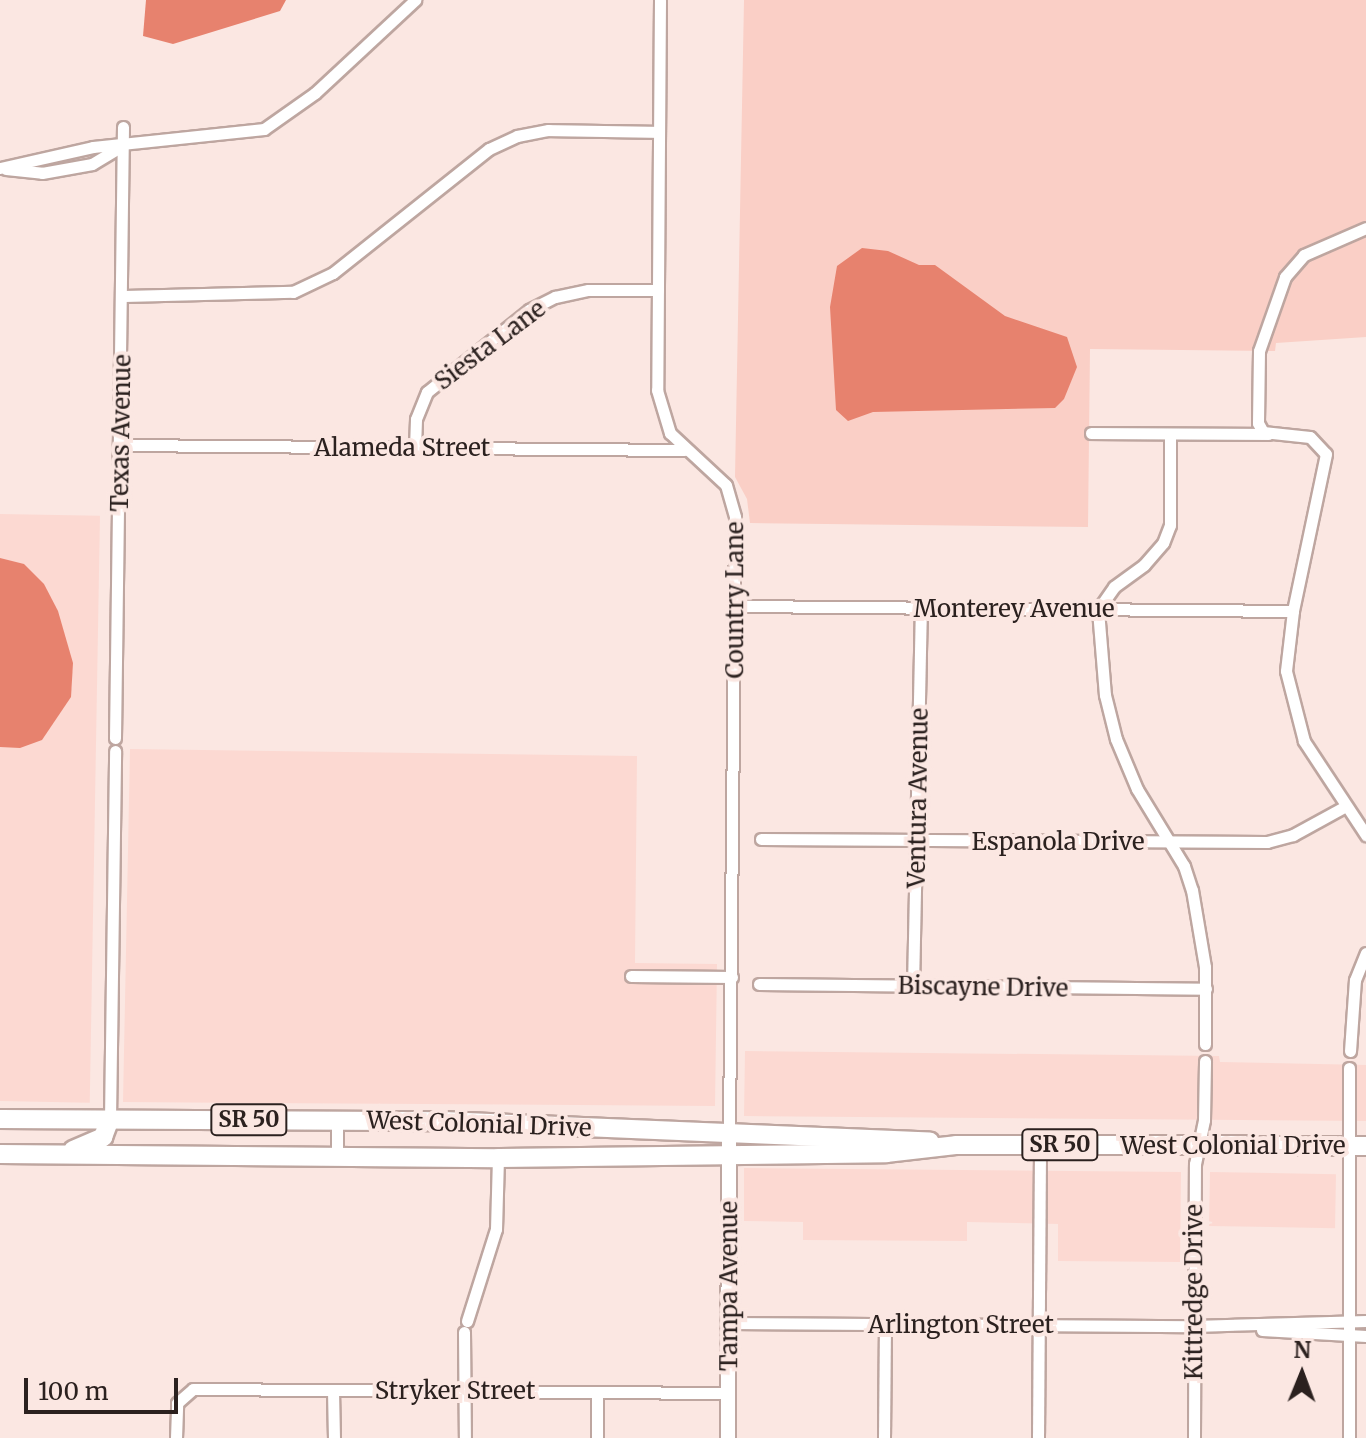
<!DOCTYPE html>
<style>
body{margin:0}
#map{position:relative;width:1366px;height:1438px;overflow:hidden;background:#fbe7e2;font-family:Merriweather,serif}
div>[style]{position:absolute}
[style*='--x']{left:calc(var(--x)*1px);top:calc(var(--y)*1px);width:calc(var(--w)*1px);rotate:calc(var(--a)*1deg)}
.built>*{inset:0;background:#fcd9d2;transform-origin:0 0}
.green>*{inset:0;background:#facfc6}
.water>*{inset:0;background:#e7826e}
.roads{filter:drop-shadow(2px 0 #bea6a0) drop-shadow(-2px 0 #bea6a0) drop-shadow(0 2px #bea6a0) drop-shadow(0 -2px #bea6a0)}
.minor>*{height:11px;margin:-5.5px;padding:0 5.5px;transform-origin:5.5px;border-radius:5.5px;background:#fff}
.tertiary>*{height:14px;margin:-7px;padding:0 7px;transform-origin:7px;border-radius:7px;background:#fff}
.trunk>*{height:18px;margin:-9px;padding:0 9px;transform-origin:9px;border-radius:9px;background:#fff}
span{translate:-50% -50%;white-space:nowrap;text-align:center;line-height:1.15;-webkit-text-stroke:8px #fbe7e2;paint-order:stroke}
.shield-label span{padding:2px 6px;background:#fbe7e2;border:2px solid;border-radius:6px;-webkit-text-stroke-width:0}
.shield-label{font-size:22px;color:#2b211f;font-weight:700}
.street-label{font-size:24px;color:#2b211f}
.north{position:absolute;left:1262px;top:1334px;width:80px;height:80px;-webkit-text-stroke:6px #fbe7e2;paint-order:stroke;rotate:1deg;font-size:22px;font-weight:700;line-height:32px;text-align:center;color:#2b211f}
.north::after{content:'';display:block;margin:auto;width:28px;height:36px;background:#2b211f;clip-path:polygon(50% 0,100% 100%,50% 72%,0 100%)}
.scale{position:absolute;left:24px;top:1378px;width:154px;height:36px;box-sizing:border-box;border:4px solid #2b211f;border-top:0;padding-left:10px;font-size:24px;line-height:28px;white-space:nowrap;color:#2b211f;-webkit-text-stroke:6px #fbe7e2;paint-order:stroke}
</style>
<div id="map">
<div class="built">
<div style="left:0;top:514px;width:100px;height:587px;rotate:1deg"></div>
<div style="clip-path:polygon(130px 749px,637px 756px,635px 963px,717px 964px,715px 1106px,123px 1102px)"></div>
<div style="clip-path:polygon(745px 1051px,1219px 1056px,1220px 1062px,1366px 1065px,1366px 1121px,744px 1116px)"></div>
<div style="clip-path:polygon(744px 1168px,1181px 1172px,1180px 1262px,1058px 1261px,1058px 1224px,967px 1222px,967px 1241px,803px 1240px,803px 1222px,744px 1221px)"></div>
<div style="left:1210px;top:1172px;width:126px;height:54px;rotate:1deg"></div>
</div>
<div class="green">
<div style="clip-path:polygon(744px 0,1366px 0,1366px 337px,1276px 343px,1275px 351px,1090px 349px,1088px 527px,750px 523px,747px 499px,735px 477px)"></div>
</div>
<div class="water">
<div style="clip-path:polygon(146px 0,286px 0,280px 11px,173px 44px,143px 36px)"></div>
<div style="clip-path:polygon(862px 248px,888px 251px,919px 265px,935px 265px,1005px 316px,1067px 337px,1077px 367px,1064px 399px,1055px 408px,873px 412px,848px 421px,836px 410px,830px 307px,837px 266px)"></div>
<div style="clip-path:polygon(0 558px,24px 564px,44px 584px,58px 611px,73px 663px,71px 697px,42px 740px,20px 748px,0 747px)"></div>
</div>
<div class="roads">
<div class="minor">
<div style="--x:660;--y:0;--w:390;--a:90.4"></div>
<div style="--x:657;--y:390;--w:45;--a:73.2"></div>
<div style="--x:670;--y:433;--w:76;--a:42.9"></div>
<div style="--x:726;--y:485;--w:33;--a:74"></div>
<div style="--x:735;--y:517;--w:616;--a:90.56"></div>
<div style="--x:0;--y:168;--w:95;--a:-12.7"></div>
<div style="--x:93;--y:147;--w:172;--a:-6"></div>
<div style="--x:264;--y:129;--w:62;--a:-35.2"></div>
<div style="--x:315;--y:93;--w:137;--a:-42.9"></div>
<div style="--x:6;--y:169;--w:36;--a:6"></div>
<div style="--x:42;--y:173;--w:51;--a:-10.2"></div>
<div style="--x:92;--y:164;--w:31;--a:-31"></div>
<div style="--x:1366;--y:228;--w:68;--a:156.5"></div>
<div style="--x:1304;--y:255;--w:29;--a:131"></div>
<div style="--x:1285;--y:277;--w:78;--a:109.4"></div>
<div style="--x:1259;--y:351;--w:72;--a:90.8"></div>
<div style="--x:1258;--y:423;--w:10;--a:61"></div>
<div style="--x:1263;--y:432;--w:47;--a:6.1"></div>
<div style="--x:1310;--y:437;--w:23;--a:47"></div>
<div style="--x:1326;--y:454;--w:160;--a:101.9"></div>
<div style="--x:1293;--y:611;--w:60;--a:96.7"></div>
<div style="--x:1286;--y:671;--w:72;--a:75.6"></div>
<div style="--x:1304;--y:741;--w:113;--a:56.6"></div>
<div style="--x:124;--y:296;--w:169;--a:-1.4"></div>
<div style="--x:293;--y:292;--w:44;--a:-25.4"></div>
<div style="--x:333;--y:273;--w:199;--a:-38.5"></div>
<div style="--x:489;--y:149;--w:31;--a:-25"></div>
<div style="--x:517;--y:136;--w:32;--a:-11"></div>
<div style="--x:548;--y:130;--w:111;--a:1"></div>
<div style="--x:1091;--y:433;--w:177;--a:0.3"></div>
<div style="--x:1170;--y:434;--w:91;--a:90"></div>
<div style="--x:1170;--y:525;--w:19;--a:111"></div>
<div style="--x:1163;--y:543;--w:29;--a:131"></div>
<div style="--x:1144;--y:565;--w:37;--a:144"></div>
<div style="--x:1114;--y:587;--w:28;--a:125"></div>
<div style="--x:1098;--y:610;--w:85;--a:85.3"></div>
<div style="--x:1105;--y:695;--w:45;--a:76"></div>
<div style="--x:1116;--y:739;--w:54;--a:67.2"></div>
<div style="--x:1137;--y:789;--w:90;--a:58.6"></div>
<div style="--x:1184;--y:866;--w:25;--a:72"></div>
<div style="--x:1192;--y:890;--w:78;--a:80.4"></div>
<div style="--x:1205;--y:967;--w:77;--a:90"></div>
<div style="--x:120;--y:445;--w:564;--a:0.51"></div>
<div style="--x:415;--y:448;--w:29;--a:-88"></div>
<div style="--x:416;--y:419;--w:29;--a:-68"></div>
<div style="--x:427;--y:392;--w:131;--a:-38.8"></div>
<div style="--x:529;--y:310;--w:29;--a:-27"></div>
<div style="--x:555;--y:297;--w:34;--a:-12"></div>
<div style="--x:588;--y:290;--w:70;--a:0"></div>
<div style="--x:735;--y:606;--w:558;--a:0.51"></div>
<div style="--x:115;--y:738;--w:611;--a:-89.25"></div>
<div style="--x:761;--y:839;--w:506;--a:0.34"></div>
<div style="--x:1267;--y:842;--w:27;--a:-15"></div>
<div style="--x:1293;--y:835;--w:60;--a:-28.7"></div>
<div style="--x:631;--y:976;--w:101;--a:0.6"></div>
<div style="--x:759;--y:984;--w:447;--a:0.6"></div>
<div style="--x:913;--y:986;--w:377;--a:-88.8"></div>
<div style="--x:1350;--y:1051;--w:71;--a:-86"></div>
<div style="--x:1355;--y:980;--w:29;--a:-68"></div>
<div style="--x:1349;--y:1068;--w:370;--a:90"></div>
<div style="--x:110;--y:1119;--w:368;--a:-89.2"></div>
<div style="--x:337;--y:1157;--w:37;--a:-90"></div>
<div style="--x:467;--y:1321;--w:96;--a:-72.5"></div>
<div style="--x:496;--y:1229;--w:71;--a:-88.4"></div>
<div style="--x:729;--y:1323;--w:465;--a:0.4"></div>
<div style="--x:1194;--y:1326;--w:172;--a:-1.7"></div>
<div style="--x:1262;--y:1330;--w:104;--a:3.3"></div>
<div style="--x:464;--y:1332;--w:106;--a:89.5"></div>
<div style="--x:333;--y:1391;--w:47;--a:88.8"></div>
<div style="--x:176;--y:1438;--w:35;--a:-88"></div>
<div style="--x:177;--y:1403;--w:21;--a:-41"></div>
<div style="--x:193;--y:1389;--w:535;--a:0.43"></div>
<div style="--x:597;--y:1438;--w:46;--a:-90"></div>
<div style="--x:884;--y:1438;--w:114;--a:-89.5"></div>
<div style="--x:1038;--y:1438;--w:293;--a:-89.6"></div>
<div style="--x:1194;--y:1438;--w:274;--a:-89.8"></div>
<div style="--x:1195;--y:1164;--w:45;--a:-78.4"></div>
<div style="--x:1204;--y:1120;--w:59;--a:-89"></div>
</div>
<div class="tertiary">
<div style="--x:728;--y:1438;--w:305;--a:-89.8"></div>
</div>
<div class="trunk">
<div style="--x:0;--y:1119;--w:443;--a:0.3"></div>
<div style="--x:443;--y:1121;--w:487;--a:2.4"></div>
<div style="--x:73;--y:1150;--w:33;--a:-23"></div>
<div style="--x:103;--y:1137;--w:19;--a:-69"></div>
<div style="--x:0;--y:1154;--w:498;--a:0.5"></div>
<div style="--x:498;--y:1158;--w:388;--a:-0.7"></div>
<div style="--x:886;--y:1153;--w:70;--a:-6.5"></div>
<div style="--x:956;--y:1145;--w:410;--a:0.1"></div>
</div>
</div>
<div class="shield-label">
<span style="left:249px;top:1120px">SR 50</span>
<span style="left:1060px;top:1145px">SR 50</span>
</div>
<div class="street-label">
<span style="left:490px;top:345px;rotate:-37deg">Siesta Lane</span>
<span style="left:121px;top:433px;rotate:-89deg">Texas Avenue</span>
<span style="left:402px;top:448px">Alameda Street</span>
<span style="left:735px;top:600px;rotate:-90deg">Country Lane</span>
<span style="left:1014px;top:609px">Monterey Avenue</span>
<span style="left:918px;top:798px;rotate:-89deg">Ventura Avenue</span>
<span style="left:1058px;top:842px">Espanola Drive</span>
<span style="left:983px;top:987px;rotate:1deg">Biscayne Drive</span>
<span style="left:479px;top:1124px;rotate:2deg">West Colonial Drive</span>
<span style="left:1233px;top:1146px">West Colonial Drive</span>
<span style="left:729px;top:1286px;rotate:-90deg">Tampa Avenue</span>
<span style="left:1194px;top:1292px;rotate:-90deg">Kittredge Drive</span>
<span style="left:961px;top:1325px">Arlington Street</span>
<span style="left:455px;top:1391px">Stryker Street</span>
</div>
<div class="north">N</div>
<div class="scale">100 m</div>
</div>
